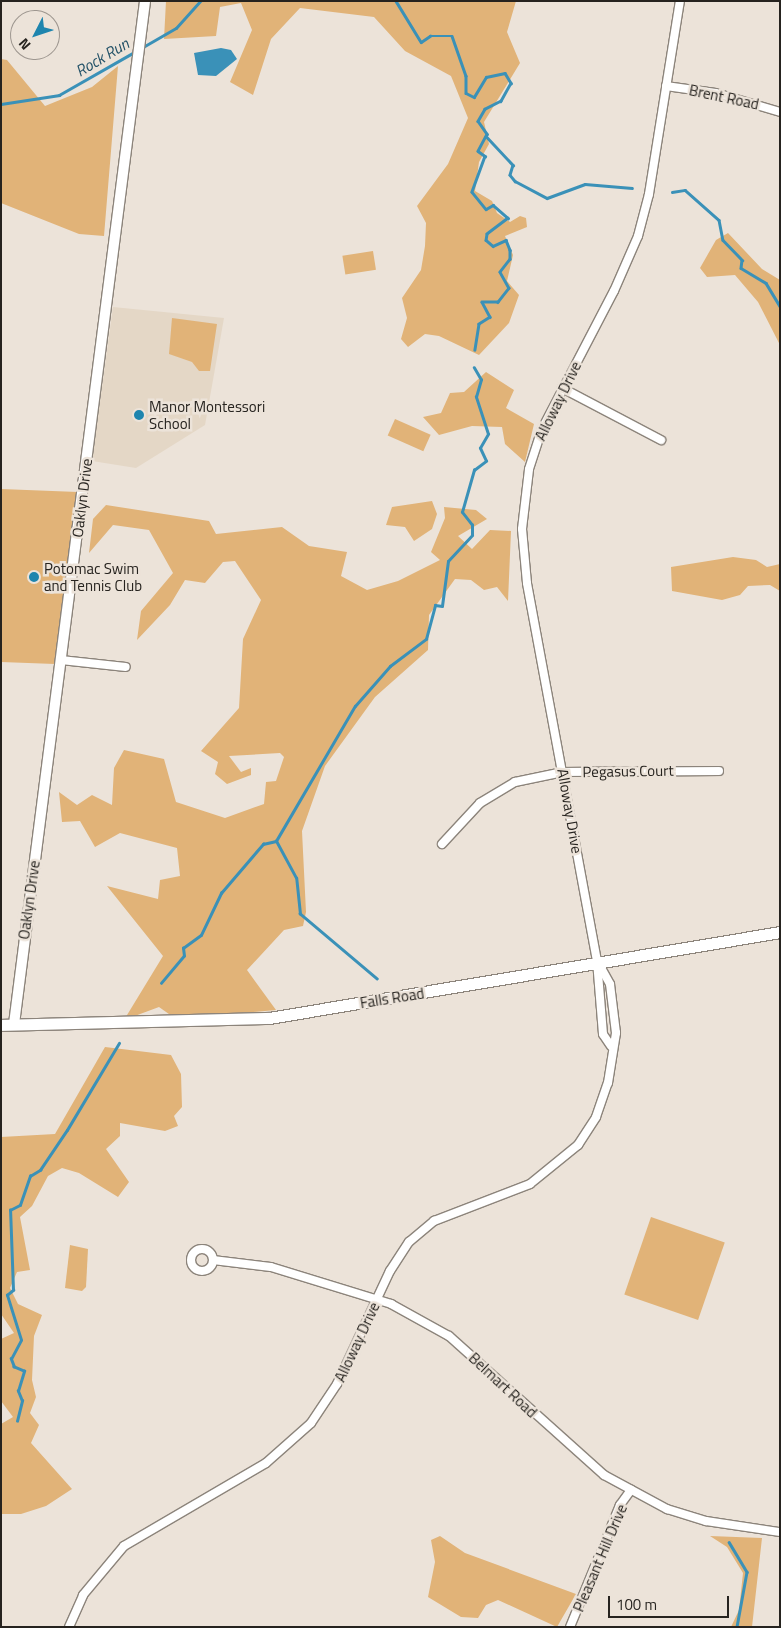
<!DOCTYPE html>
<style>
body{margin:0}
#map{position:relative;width:781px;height:1628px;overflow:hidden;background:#ece3d9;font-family:"Titillium Web",sans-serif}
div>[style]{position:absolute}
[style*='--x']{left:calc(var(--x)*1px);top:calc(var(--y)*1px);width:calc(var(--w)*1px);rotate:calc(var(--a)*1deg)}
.built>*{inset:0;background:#e4d7c6}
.green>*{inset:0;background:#e1b378;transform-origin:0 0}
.water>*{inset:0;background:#3a91b8}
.stream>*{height:2.5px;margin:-1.25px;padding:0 1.25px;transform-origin:1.25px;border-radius:1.25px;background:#3a91b8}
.roads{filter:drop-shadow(1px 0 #8c847b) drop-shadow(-1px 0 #8c847b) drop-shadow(0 1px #8c847b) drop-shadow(0 -1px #8c847b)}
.minor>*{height:8px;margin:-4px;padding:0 4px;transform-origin:4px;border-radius:4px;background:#fff}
.minor>.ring{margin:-4px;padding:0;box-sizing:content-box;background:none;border:8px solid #fff;border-radius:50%}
.tertiary>*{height:10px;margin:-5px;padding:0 5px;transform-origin:5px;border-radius:5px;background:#fff}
.secondary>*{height:11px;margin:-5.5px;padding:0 5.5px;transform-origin:5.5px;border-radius:5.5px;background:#fff}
.dots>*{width:14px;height:14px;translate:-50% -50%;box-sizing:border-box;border:2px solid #ece3d9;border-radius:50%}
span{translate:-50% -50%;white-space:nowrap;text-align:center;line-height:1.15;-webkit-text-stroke:5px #ece3d9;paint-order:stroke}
.street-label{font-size:15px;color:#26231f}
.poi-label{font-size:15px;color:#26231f}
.left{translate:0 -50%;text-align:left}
.water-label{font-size:16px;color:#225167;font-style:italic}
.frame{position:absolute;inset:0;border:2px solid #26231f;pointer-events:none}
.north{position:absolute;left:10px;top:10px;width:50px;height:50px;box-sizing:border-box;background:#ece3d9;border:1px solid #9d968f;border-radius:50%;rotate:229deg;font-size:14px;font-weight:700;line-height:20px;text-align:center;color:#26231f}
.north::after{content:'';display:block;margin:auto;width:18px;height:22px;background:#1e85ae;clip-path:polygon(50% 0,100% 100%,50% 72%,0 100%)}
.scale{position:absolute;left:608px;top:1596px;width:121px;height:22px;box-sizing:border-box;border:2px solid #26231f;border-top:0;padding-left:6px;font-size:15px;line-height:18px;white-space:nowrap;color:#26231f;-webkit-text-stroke:4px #ece3d9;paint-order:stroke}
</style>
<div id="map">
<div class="built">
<div style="clip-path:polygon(113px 307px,224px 318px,205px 425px,136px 468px,92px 461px)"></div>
</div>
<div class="green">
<div style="clip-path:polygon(166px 1px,516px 1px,507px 32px,520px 63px,484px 122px,489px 144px,479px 162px,475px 191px,492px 201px,497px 213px,510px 222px,520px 216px,526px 218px,527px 227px,505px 236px,513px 255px,507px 281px,519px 295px,509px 323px,479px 355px,439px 336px,425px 334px,408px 347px,401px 339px,407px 318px,402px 298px,421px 270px,425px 246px,426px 223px,417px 206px,448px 164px,468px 118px,451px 76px,405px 51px,374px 17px,300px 8px,271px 39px,253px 95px,230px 82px,252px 30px,241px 3px,220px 7px,216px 36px,164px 39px)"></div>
<div style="clip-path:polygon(1px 59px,7px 60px,45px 106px,92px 87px,118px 66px,104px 236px,79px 234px,1px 203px)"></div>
<div style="clip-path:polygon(728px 233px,762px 269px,780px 280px,780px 345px,758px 302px,735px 275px,707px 277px,700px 268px,716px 240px)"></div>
<div style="left:373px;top:251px;width:19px;height:31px;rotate:81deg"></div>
<div style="clip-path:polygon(172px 318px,217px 324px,210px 371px,199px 371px,192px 362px,169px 354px)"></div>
<div style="clip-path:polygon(486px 372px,514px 390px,506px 408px,534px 424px,525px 462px,505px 444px,502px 427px,472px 426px,439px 435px,423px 417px,441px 413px,450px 393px,464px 392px)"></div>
<div style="left:395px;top:419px;width:39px;height:18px;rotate:24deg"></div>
<div style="clip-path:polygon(1px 489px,78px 492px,55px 664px,1px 662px)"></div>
<div style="clip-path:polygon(432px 501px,437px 514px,432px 529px,414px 541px,405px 527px,386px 525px,392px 507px)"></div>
<div style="clip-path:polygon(106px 505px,209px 521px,216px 534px,282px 527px,309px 546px,347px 552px,341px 576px,367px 590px,398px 581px,440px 560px,431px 552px,445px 518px,444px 507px,476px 510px,487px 519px,458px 536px,472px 549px,490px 530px,511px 531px,508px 601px,497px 587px,484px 590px,471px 580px,455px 579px,429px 615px,428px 650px,375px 697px,325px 766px,302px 831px,306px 912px,303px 926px,284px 930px,247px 970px,276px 1010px,176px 1019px,159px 1007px,124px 1020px,163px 956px,107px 886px,158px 899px,160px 880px,180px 876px,177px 848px,120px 833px,95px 847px,80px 821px,62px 822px,59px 792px,77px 805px,92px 795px,112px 805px,114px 768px,124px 750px,164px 759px,176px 802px,225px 818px,264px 804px,266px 782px,276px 781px,284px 757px,280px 753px,229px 756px,241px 772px,251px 768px,251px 775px,227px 784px,215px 774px,218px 762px,201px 751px,239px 708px,243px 639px,261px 600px,235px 561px,223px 562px,205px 583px,185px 580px,170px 605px,137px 640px,141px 611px,173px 573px,149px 530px,113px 525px,89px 553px,93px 519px)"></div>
<div style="clip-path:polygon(733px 557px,756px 560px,767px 567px,780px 564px,780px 591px,770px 585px,748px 586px,740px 595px,722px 600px,672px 591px,671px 567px)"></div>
<div style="clip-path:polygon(105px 1047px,171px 1055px,181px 1074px,182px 1107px,174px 1116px,178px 1126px,165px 1131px,120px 1123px,120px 1136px,106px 1149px,129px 1182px,118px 1197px,79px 1173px,62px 1168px,48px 1176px,32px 1206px,20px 1217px,30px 1270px,17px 1272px,10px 1288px,18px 1304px,42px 1315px,34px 1336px,32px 1380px,36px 1397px,30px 1413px,39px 1425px,31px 1443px,72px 1489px,46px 1506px,21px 1514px,1px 1514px,1px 1424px,13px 1417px,1px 1401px,1px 1339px,14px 1333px,1px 1314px,1px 1137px,55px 1134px)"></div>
<div style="left:651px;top:1217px;width:78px;height:82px;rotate:19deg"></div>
<div style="clip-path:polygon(70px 1245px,88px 1249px,86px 1287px,82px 1291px,65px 1288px)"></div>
<div style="clip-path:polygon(440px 1536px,465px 1553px,576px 1594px,557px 1627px,498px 1600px,486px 1605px,478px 1618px,461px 1617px,428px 1597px,435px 1562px,431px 1540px)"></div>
<div style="clip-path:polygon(710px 1536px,762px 1538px,752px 1627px,731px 1627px,739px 1610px,743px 1573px,727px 1547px)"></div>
</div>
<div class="water">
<div style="clip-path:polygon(221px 48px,231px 50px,237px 59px,216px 76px,198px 75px,194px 53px)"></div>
</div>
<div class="stream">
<div style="--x:396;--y:1;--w:48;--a:58.6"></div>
<div style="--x:421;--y:42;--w:11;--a:-34"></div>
<div style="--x:430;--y:36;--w:22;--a:0"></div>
<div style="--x:452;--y:36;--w:42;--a:70.7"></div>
<div style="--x:466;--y:76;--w:17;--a:90"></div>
<div style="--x:466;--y:93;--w:9;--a:27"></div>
<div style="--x:474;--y:97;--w:23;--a:-59"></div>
<div style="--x:486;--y:77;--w:19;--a:-12"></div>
<div style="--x:505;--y:73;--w:12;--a:59"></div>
<div style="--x:511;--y:83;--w:21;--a:119"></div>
<div style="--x:501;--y:101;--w:18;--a:153"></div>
<div style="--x:485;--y:109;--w:14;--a:120"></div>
<div style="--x:478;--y:121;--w:16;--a:55"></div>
<div style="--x:487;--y:134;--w:19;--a:118"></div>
<div style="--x:478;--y:151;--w:9;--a:36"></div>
<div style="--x:485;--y:156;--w:38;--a:110"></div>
<div style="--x:472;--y:192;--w:22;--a:51"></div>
<div style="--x:486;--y:209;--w:8;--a:-30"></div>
<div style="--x:493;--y:205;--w:20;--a:41"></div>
<div style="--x:508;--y:218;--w:26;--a:143"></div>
<div style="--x:487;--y:234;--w:6;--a:99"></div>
<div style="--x:486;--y:240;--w:9;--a:41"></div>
<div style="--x:493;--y:246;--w:14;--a:-25"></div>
<div style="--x:506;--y:240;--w:11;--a:68"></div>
<div style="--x:510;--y:250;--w:9;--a:90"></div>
<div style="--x:510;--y:259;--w:16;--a:128"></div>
<div style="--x:500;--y:272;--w:18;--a:61"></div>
<div style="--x:509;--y:288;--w:18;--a:128"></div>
<div style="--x:498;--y:302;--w:16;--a:180"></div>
<div style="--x:482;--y:302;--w:17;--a:62"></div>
<div style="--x:490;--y:317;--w:13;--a:148"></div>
<div style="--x:479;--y:324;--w:26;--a:99"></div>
<div style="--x:143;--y:47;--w:38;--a:-30"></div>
<div style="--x:176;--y:28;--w:36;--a:-48"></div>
<div style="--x:1;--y:104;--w:59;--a:-8.8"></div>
<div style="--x:59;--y:95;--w:89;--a:-29.7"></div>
<div style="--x:486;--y:136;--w:40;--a:47"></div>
<div style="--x:513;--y:165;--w:10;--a:107"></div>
<div style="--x:510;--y:175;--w:8;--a:50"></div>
<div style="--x:515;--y:181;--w:36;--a:28"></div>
<div style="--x:547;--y:198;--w:40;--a:-20.2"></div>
<div style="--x:585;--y:184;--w:47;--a:4.9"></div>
<div style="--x:672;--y:192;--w:13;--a:-9"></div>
<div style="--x:685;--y:190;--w:45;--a:41.4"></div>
<div style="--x:719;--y:220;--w:20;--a:79"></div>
<div style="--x:723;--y:240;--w:28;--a:46"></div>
<div style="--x:742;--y:260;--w:8;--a:97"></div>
<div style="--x:741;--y:268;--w:29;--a:31"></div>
<div style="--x:766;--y:283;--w:27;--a:59"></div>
<div style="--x:377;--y:979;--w:101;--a:-139.8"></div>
<div style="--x:300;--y:914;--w:36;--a:-96"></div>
<div style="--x:296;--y:878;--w:42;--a:-118.4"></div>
<div style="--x:276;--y:841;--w:156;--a:-59.7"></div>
<div style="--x:355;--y:706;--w:53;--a:-48.8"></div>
<div style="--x:390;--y:666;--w:45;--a:-36.9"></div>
<div style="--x:426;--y:639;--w:35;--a:-75"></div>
<div style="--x:435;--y:605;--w:7;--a:8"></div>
<div style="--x:442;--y:606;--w:45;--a:-82.4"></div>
<div style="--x:448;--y:561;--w:35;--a:-47"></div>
<div style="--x:472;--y:535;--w:10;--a:-90"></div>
<div style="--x:472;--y:525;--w:16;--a:-128"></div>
<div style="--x:462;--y:512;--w:44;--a:-74.1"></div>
<div style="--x:474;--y:470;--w:15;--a:-37"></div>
<div style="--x:486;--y:461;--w:14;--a:-115"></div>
<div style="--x:480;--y:448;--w:16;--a:-60"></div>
<div style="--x:488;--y:434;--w:39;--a:-108"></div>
<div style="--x:476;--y:397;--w:18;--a:-74"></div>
<div style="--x:481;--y:380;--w:14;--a:-120"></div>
<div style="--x:161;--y:983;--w:35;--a:-50"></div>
<div style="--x:184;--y:956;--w:8;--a:-97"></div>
<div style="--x:183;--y:948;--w:22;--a:-36"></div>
<div style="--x:201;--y:935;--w:47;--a:-64.5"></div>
<div style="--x:221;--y:893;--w:65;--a:-49.4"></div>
<div style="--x:263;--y:844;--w:13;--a:-13"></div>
<div style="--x:17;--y:1421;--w:21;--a:-76"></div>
<div style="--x:22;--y:1401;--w:11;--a:-112"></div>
<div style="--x:18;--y:1391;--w:21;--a:-73"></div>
<div style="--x:24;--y:1371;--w:11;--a:-158"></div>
<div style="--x:14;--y:1367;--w:9;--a:-111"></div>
<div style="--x:11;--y:1359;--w:21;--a:-62"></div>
<div style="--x:21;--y:1340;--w:47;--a:-107.3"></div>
<div style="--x:7;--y:1295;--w:8;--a:-40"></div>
<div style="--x:13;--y:1290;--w:80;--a:-92.1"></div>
<div style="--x:10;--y:1210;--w:11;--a:-27"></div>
<div style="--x:20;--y:1205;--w:31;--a:-71"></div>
<div style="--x:30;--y:1176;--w:12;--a:-31"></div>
<div style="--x:40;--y:1170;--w:48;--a:-56"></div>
<div style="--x:67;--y:1130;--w:101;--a:-59.1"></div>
<div style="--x:729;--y:1542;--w:35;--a:59"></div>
<div style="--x:747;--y:1572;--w:56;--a:100.3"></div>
</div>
<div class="roads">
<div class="minor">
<div style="--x:666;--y:86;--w:50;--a:8"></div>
<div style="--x:716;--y:93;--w:67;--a:16.5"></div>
<div style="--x:562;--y:388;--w:112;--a:27.7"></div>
<div style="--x:61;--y:660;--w:65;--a:6.1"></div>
<div style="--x:442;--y:844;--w:56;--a:-47.2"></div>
<div style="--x:480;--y:803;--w:41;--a:-31"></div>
<div style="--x:515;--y:782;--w:49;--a:-11.8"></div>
<div style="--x:563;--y:772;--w:156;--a:-0.4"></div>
<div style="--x:611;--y:1046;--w:14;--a:-124"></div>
<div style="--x:603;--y:1034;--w:73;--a:-94.7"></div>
<div style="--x:597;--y:961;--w:384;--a:-100.5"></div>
<div style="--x:527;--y:583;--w:54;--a:-95.3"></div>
<div style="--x:522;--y:529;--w:60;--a:-83.3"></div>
<div style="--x:529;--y:469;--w:40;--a:-72"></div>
<div style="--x:541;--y:431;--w:158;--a:-62.5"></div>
<div style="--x:614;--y:291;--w:60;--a:-66.4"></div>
<div style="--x:638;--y:236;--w:43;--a:-75.3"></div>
<div style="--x:649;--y:194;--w:195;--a:-80.9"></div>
<div class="ring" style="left:191px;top:1249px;width:14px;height:14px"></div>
<div style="--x:213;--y:1260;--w:58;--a:6.9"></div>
<div style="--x:271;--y:1267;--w:126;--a:17.1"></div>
<div style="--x:391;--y:1304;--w:66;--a:28.9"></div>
<div style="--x:449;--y:1336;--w:208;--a:41.9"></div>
<div style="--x:604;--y:1475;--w:72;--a:28.4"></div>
<div style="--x:667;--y:1509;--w:41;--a:17.1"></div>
<div style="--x:706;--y:1521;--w:75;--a:8.5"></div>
<div style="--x:69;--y:1627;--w:35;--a:-66"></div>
<div style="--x:83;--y:1595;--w:64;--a:-50.1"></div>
<div style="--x:124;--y:1546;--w:164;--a:-30.3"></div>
<div style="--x:266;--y:1463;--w:60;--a:-41.6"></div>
<div style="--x:311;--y:1423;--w:47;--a:-56.3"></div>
<div style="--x:337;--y:1384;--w:125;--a:-64.9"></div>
<div style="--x:390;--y:1271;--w:35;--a:-57"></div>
<div style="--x:409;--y:1242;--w:33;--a:-40"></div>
<div style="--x:434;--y:1221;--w:103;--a:-21.1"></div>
<div style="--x:530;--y:1184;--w:62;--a:-39.1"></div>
<div style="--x:578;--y:1145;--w:33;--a:-57"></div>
<div style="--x:596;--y:1117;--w:36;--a:-71"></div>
<div style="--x:608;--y:1083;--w:51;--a:-80.9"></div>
<div style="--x:616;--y:1033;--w:49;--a:-97"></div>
<div style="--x:610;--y:984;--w:25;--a:-119"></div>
<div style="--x:570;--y:1627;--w:132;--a:-67.7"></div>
<div style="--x:620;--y:1505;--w:19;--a:-54"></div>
</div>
<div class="tertiary">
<div style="--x:14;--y:1024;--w:1031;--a:-82.7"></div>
</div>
<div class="secondary">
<div style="--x:1;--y:1025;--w:268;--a:-1.5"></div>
<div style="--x:269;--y:1018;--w:518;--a:-9.55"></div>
</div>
</div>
<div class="dots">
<div style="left:139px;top:415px;background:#1e85ae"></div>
<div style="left:34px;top:577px;background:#1e85ae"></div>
</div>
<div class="street-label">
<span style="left:724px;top:97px;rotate:12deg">Brent Road</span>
<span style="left:558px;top:401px;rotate:-64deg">Alloway Drive</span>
<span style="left:82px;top:498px;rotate:-83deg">Oaklyn Drive</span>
<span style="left:628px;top:771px;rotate:-1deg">Pegasus Court</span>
<span style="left:570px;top:811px;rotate:80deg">Alloway Drive</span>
<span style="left:29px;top:900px;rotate:-82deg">Oaklyn Drive</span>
<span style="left:392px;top:998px;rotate:-9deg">Falls Road</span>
<span style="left:357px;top:1342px;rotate:-65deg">Alloway Drive</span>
<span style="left:503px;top:1385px;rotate:43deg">Belmart Road</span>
<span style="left:600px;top:1558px;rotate:-67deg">Pleasant Hill Drive</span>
</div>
<div class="poi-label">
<span class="left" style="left:149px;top:415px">Manor Montessori<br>School</span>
<span class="left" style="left:44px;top:577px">Potomac Swim<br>and Tennis Club</span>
</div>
<div class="water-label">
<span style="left:102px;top:57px;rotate:-31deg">Rock Run</span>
</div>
<div class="frame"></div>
<div class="north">N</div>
<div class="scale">100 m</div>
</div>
